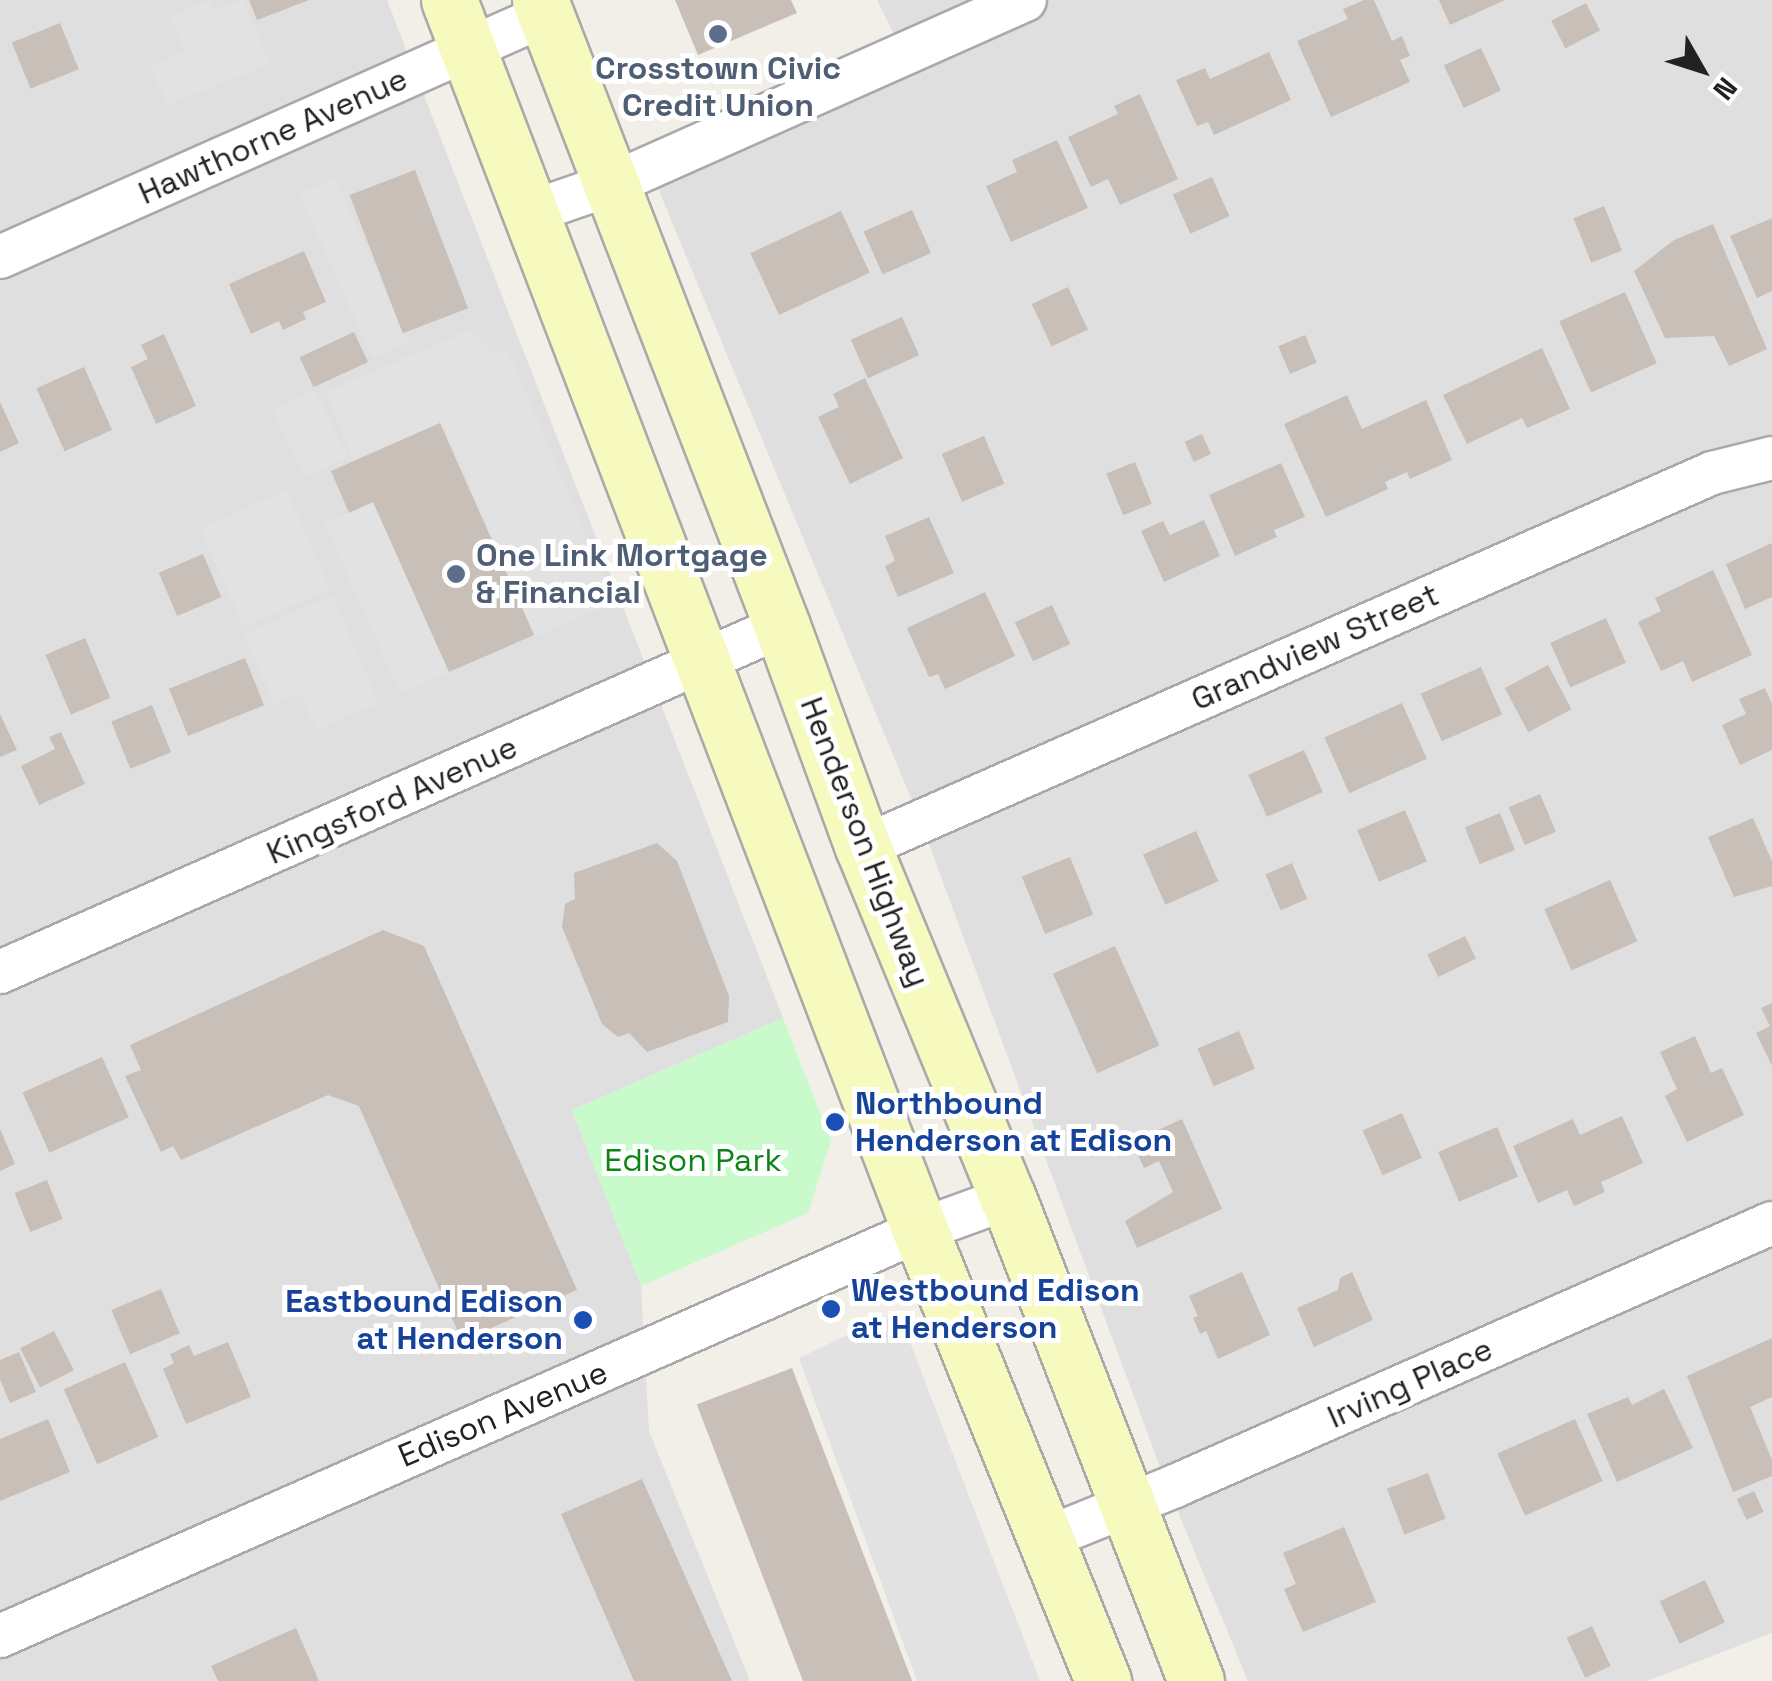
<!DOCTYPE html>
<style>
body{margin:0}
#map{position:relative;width:1772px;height:1681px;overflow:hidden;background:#f2efe9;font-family:"Space Grotesk",sans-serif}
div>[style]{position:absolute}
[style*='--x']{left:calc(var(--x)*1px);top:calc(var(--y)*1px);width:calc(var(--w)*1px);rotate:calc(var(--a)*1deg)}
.residential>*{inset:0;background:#e0dfdf}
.park>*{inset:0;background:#c8facc}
.parking>*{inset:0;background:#e2e2e2;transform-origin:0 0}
.building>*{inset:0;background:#c7bfb8;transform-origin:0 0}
.roads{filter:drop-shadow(2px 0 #a9a9a9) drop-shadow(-2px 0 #a9a9a9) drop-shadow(0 2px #a9a9a9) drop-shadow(0 -2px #a9a9a9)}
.street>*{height:42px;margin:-21px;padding:0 21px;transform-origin:21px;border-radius:21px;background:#fff}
.secondary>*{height:55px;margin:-27.5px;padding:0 27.5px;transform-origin:27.5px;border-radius:27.5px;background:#f7fabf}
.dots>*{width:28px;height:28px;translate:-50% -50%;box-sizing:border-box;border:5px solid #fff;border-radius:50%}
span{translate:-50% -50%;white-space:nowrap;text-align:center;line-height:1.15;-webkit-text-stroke:10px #fff;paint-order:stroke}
.service-label{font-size:32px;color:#4e5e75;font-weight:700}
.left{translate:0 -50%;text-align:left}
.street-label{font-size:32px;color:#222}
.transit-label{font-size:32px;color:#164399;font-weight:700}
.right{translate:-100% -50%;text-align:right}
.park-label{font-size:32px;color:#0c8416}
.north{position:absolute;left:1652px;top:20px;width:100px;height:100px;-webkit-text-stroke:8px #fff;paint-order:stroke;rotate:129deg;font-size:28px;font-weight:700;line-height:40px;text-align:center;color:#222}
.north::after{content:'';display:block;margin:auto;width:35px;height:45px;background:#222;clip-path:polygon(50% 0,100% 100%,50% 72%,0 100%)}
</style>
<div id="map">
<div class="residential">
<div style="clip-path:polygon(0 0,387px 0,783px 1018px,572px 1110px,641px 1286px,649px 1431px,750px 1681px,0 1681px)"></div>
<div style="clip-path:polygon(877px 0,1772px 0,1772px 1633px,1647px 1681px,1248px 1681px,1166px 1483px,918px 815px,647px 162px,903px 53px)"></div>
</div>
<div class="park">
<div style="clip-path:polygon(783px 1018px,831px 1141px,808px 1213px,641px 1286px,572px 1110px)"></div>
</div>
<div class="parking">
<div style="clip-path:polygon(210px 0,215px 10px,244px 0,270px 64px,167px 105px,151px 66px,185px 52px,170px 16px)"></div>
<div style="left:335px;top:178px;width:180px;height:39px;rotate:66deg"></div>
<div style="clip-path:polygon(470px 330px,493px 353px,507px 348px,615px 602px,535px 637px,443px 422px,353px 459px,325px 392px)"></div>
<div style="left:315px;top:390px;width:74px;height:48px;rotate:63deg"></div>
<div style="left:286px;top:490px;width:108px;height:94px;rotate:66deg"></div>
<div style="left:373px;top:502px;width:186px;height:53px;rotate:66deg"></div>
<div style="clip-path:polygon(332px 595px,379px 703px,316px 730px,300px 693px,274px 704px,244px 634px)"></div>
<div style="clip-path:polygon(898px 1311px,1040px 1681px,917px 1681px,799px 1358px)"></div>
</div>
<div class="building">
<div style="clip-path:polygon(249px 0,309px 0,257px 20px)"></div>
<div style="clip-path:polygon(675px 0,791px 0,797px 13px,698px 55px)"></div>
<div style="clip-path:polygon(1364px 0,1374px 0,1392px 41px,1402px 36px,1410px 56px,1400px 60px,1410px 82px,1331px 117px,1297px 41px,1348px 19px,1343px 9px)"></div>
<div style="clip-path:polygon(1439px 0,1505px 0,1450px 25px)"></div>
<div style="left:1586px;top:3px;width:31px;height:39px;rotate:63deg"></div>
<div style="left:60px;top:23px;width:50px;height:52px;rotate:68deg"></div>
<div style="left:1481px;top:48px;width:47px;height:41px;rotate:65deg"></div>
<div style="clip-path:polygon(1269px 52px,1291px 100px,1214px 135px,1208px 122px,1197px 126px,1176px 80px,1205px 68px,1210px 79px)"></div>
<div style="clip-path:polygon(1140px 94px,1178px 179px,1120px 205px,1108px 179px,1091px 187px,1068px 137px,1118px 114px,1114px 106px)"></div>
<div style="clip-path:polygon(1057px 140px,1088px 208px,1011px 242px,986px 186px,1017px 172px,1012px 160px)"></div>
<div style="left:415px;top:170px;width:148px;height:70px;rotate:69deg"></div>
<div style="left:1212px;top:177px;width:43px;height:43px;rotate:66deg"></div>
<div style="left:1604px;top:206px;width:48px;height:33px;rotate:68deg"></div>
<div style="left:912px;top:210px;width:47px;height:53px;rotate:66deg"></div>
<div style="left:841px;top:211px;width:68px;height:100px;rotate:65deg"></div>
<div style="clip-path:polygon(1772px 218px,1772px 291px,1757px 298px,1730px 236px)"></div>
<div style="clip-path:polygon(1713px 224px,1767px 349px,1729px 366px,1714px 336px,1665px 338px,1634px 271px,1674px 240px)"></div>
<div style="clip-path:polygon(304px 251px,326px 302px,303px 312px,306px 319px,283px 330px,279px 321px,251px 334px,229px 284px)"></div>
<div style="left:1068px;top:287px;width:47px;height:40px;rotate:65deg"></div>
<div style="left:1625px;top:292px;width:78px;height:72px;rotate:66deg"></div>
<div style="left:902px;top:317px;width:42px;height:56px;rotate:66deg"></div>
<div style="left:354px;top:332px;width:33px;height:60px;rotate:65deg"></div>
<div style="clip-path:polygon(164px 334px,196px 406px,156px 424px,131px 367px,148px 359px,141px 345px)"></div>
<div style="left:1305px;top:335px;width:30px;height:29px;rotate:67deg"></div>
<div style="clip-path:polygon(1542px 348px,1570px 409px,1527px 428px,1522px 418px,1467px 444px,1443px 395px)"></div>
<div style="left:84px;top:367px;width:69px;height:52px;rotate:66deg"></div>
<div style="clip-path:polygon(865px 378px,903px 458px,850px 484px,818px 417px,839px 407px,833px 394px)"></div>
<div style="clip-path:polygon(1347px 395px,1362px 429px,1426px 400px,1452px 460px,1410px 479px,1407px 472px,1385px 482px,1388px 489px,1326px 517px,1284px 424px)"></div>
<div style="clip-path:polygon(0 402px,19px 443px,0 452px)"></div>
<div style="clip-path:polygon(440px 423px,534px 635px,449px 672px,373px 502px,349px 513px,331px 471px)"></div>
<div style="left:1202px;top:434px;width:22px;height:19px;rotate:66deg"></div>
<div style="left:984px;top:436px;width:52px;height:46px;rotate:67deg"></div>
<div style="left:1135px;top:462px;width:45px;height:31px;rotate:68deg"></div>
<div style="clip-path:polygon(1281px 463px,1305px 517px,1274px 530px,1277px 537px,1235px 556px,1209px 495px)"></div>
<div style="clip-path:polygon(929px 517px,954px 573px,898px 597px,885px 566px,895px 561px,885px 536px)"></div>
<div style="clip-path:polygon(1204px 520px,1220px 556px,1164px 582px,1141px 531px,1163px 521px,1170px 535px)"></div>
<div style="clip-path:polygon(1772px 543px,1772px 597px,1745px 609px,1726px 564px)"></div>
<div style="left:203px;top:554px;width:47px;height:48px;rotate:67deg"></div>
<div style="clip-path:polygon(1713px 570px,1752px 655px,1692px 682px,1683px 661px,1661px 671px,1638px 622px,1661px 611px,1655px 598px)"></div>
<div style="clip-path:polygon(985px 592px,1015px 656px,945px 689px,938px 674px,929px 677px,907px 628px)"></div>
<div style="left:1052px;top:605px;width:43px;height:41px;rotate:65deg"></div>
<div style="left:1606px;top:618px;width:49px;height:61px;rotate:66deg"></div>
<div style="left:85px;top:638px;width:65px;height:43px;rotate:67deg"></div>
<div style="left:245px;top:658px;width:51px;height:82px;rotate:68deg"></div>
<div style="left:1548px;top:665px;width:50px;height:49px;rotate:62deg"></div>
<div style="left:1481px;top:667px;width:52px;height:66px;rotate:66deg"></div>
<div style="clip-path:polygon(1765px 688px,1772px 704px,1772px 750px,1740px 765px,1722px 725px,1746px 714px,1739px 699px)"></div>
<div style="left:1402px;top:703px;width:61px;height:85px;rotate:66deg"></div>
<div style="left:152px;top:705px;width:51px;height:44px;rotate:68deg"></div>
<div style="clip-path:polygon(0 714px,17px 750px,0 757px)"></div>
<div style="clip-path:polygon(61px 732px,85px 784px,39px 805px,21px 766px,55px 749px,49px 737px)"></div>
<div style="left:1304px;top:750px;width:46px;height:61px;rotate:66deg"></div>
<div style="left:1540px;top:794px;width:41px;height:34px;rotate:67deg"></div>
<div style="left:1405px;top:810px;width:56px;height:52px;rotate:67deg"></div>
<div style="left:1500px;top:813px;width:40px;height:38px;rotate:68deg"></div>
<div style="clip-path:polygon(1753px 818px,1772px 861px,1772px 886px,1734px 897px,1708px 837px)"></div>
<div style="left:1196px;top:831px;width:55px;height:58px;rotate:66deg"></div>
<div style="clip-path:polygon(657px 843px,677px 861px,729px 996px,728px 1022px,647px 1052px,629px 1033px,618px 1037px,602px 1024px,562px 927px,565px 904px,575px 899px,574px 873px)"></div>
<div style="left:1070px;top:857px;width:62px;height:52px;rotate:68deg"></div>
<div style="left:1292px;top:863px;width:39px;height:29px;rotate:67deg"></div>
<div style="left:1610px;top:880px;width:67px;height:72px;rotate:66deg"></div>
<div style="clip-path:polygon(383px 930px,424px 946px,577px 1290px,462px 1341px,359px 1106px,328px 1095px,181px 1160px,173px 1146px,161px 1152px,125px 1076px,141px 1070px,130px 1045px)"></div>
<div style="left:1465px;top:936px;width:25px;height:42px;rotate:64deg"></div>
<div style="left:1115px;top:946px;width:109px;height:68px;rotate:66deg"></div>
<div style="clip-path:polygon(1772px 1003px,1772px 1066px,1756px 1033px,1770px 1026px,1761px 1008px)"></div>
<div style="left:1239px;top:1031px;width:41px;height:45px;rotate:67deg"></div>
<div style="clip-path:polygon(1695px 1036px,1711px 1073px,1722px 1068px,1744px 1115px,1687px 1142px,1665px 1096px,1677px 1089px,1660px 1052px)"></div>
<div style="left:102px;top:1057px;width:66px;height:87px;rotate:66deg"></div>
<div style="left:1402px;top:1113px;width:49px;height:43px;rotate:66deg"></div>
<div style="clip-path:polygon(1622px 1116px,1643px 1163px,1601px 1182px,1605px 1192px,1574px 1206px,1567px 1190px,1538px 1203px,1513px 1146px,1573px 1119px,1580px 1135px)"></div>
<div style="clip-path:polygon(1182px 1119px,1222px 1209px,1137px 1248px,1125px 1221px,1173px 1192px,1159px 1161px,1144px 1168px,1132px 1142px)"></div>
<div style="left:1497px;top:1127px;width:54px;height:64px;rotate:67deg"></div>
<div style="clip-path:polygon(0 1129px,15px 1164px,0 1171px)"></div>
<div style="left:47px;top:1180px;width:42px;height:35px;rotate:68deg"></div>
<div style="clip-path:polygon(1242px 1272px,1270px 1335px,1218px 1359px,1206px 1331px,1200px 1334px,1193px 1318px,1198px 1316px,1189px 1296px)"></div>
<div style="clip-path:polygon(1352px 1272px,1373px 1320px,1314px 1347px,1297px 1308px,1338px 1290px,1340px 1278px)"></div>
<div style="left:161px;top:1289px;width:48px;height:54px;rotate:67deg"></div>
<div style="left:54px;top:1331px;width:44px;height:38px;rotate:63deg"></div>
<div style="clip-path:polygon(1772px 1338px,1772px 1397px,1750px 1407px,1772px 1460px,1772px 1476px,1733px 1492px,1687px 1376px)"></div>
<div style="clip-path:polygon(228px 1342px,251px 1397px,186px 1424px,163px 1369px,174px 1363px,170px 1354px,189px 1345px,194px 1356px)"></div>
<div style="clip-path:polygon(19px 1352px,36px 1392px,10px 1403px,0 1380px,0 1360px)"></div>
<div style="left:125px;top:1362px;width:82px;height:67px;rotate:66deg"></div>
<div style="left:792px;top:1368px;width:335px;height:102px;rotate:69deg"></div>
<div style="clip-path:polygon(1664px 1389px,1693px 1448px,1617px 1482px,1587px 1414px,1628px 1397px,1632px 1405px)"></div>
<div style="clip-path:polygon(48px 1419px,70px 1472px,0 1501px,0 1439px)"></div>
<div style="left:1575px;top:1419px;width:68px;height:85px;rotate:66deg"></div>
<div style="left:1428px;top:1473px;width:49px;height:44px;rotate:69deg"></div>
<div style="clip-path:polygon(642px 1479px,732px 1681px,634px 1681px,561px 1514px)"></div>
<div style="left:1754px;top:1491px;width:23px;height:19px;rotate:65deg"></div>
<div style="clip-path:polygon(1344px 1527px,1376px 1602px,1303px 1632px,1284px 1589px,1296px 1584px,1283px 1553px)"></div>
<div style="left:1705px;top:1580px;width:47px;height:50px;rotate:65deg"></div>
<div style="left:1592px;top:1626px;width:44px;height:28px;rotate:65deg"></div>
<div style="clip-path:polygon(296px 1628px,319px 1681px,218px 1681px,211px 1666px)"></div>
</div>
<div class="roads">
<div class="street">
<div style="--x:531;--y:212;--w:86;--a:-19.1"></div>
<div style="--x:612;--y:184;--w:452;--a:-24"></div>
<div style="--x:0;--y:257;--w:596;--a:-23.94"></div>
<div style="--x:863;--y:847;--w:928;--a:-23.77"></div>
<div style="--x:1712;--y:473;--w:62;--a:-14"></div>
<div style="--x:0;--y:972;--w:855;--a:-23.87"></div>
<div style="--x:1047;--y:1538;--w:138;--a:-22.1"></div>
<div style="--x:1175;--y:1486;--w:652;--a:-23.78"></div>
<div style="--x:0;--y:1636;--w:1006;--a:-23.81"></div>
<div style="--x:920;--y:1230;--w:94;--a:-20"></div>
</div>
<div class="secondary">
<div style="--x:449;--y:0;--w:1317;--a:69.05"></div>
<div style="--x:920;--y:1230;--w:487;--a:67.9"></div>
<div style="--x:540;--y:0;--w:671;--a:68.86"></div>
<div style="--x:782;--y:626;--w:235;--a:69.9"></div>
<div style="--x:863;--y:847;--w:380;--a:67.6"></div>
<div style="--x:1008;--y:1198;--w:518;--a:68.73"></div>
</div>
</div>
<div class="dots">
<div style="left:718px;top:34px;background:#5c6f8a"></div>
<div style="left:456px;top:574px;background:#5c6f8a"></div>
<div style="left:835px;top:1122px;background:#1a4fb4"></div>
<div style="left:831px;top:1309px;background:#1a4fb4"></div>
<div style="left:583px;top:1320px;background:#1a4fb4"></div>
</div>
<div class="service-label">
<span style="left:718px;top:87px">Crosstown Civic<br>Credit Union</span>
<span class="left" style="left:476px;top:574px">One Link Mortgage<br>&amp; Financial</span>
</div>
<div class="street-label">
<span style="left:273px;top:136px;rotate:-24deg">Hawthorne Avenue</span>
<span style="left:1315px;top:647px;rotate:-24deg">Grandview Street</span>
<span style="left:392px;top:800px;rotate:-24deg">Kingsford Avenue</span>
<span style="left:865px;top:842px;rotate:69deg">Henderson Highway</span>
<span style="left:1410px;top:1383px;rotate:-24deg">Irving Place</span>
<span style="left:503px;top:1414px;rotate:-23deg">Edison Avenue</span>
</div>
<div class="transit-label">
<span class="left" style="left:855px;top:1122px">Northbound<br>Henderson at Edison</span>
<span class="left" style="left:851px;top:1309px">Westbound Edison<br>at Henderson</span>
<span class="right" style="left:563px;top:1320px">Eastbound Edison<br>at Henderson</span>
</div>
<div class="park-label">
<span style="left:693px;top:1160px">Edison Park</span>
</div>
<div class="north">N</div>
</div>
